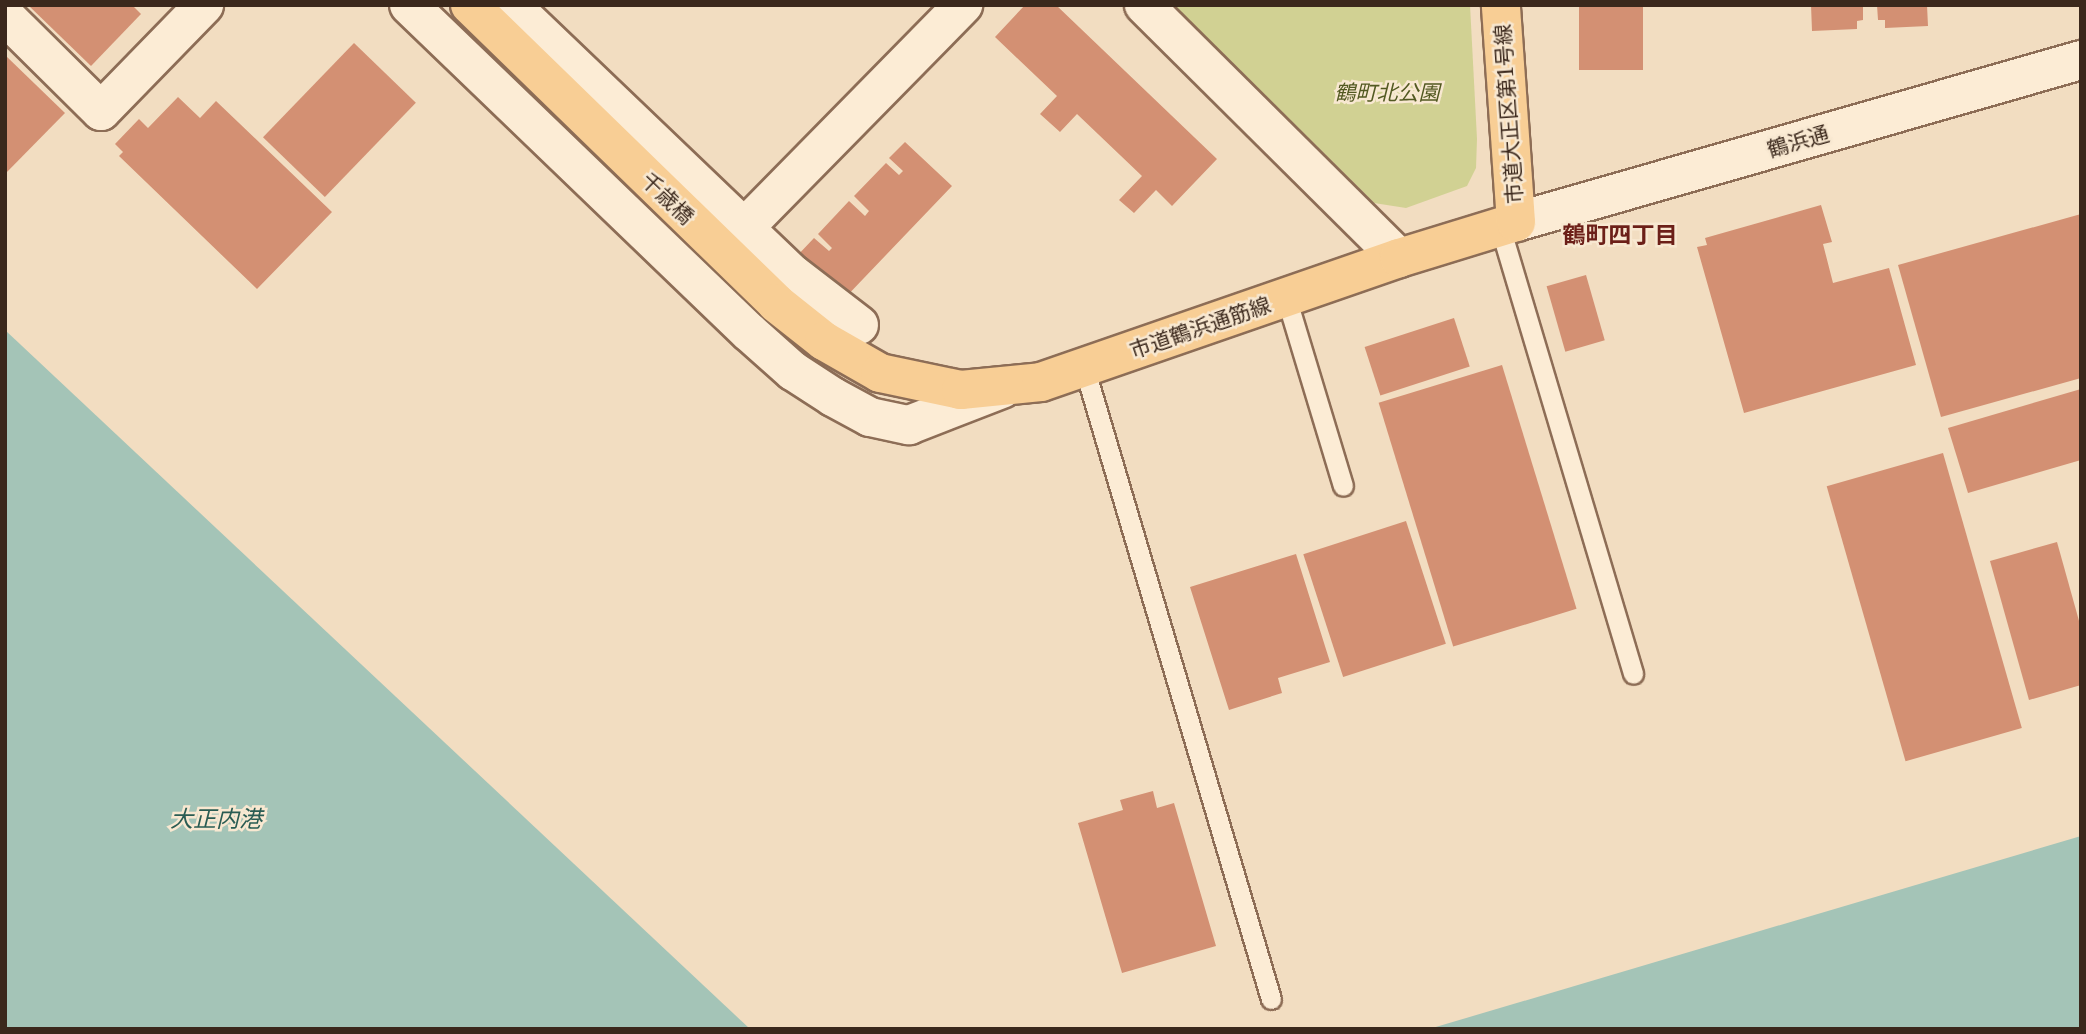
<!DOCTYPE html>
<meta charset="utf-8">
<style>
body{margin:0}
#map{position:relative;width:2086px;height:1034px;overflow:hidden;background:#f2ddc1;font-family:"Noto Serif","Noto Sans JP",serif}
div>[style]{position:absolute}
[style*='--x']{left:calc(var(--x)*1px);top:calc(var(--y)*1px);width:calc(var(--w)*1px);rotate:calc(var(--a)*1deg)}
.green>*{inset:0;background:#d1d193}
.water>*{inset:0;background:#a4c4b7}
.building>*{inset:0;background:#d39073;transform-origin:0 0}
.roads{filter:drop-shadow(2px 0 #8d6d56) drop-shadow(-2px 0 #8d6d56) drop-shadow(0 2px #8d6d56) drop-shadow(0 -2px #8d6d56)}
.lane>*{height:19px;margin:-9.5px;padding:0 9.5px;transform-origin:9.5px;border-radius:9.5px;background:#fcecd5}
.street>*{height:38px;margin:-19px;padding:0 19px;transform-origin:19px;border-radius:19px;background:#fcecd5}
.secondary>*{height:38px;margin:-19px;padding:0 19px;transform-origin:19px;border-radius:19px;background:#fcecd5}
.primary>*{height:38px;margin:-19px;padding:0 19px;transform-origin:19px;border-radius:19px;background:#f8ce95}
span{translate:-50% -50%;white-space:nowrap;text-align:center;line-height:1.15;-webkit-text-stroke:5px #f8e8d1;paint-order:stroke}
.park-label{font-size:21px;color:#525921;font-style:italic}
.street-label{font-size:21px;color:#3b281c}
.neighbourhood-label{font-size:23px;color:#6c1f18;font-weight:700}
.water-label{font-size:23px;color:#2a5c53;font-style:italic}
.frame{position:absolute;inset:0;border:7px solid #3b281c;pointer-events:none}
</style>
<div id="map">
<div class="green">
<div style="clip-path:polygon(1174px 5px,1470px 5px,1477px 139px,1476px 168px,1467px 186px,1406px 208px,1374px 203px)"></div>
</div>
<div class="water">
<div style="clip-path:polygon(5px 330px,750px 1029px,5px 1029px)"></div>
<div style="clip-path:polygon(2081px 836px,2081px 1029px,1429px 1029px)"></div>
</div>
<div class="building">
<div style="clip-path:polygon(28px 5px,132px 5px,141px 14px,91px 66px)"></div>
<div style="clip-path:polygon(1025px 5px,1056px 5px,1217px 159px,1172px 206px,1156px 190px,1134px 213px,1119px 200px,1142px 176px,1077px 114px,1060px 132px,1040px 114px,1057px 96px,995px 37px)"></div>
<div style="left:1579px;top:5px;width:64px;height:65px"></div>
<div style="clip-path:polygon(1811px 5px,1863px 5px,1863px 20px,1857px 21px,1857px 29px,1812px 31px)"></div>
<div style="clip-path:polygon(1877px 5px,1927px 5px,1928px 26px,1885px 28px,1885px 20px,1878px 20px)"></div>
<div style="left:354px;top:43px;width:86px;height:131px;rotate:44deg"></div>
<div style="clip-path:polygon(5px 55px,65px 113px,5px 174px)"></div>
<div style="clip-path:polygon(178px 97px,200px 118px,216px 101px,332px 212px,257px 289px,119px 156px,123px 152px,115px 144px,139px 119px,148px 128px)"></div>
<div style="clip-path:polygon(905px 142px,952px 186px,842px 301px,796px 257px,814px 238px,829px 251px,832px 248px,818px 234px,849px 201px,865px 216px,869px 211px,854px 196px,886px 163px,899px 175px,903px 171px,889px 158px)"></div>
<div style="clip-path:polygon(1821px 205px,1832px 242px,1823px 244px,1833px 283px,1889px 268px,1916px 365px,1744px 413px,1697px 247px,1707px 245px,1705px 238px)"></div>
<div style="clip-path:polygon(2081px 214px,2081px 378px,1941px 417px,1898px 265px)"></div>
<div style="left:1586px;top:275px;width:68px;height:41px;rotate:74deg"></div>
<div style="left:1454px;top:318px;width:51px;height:94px;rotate:72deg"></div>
<div style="left:1502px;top:365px;width:255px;height:129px;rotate:73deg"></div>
<div style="clip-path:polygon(2081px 389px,2081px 460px,1968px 493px,1948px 428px)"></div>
<div style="left:1943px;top:453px;width:286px;height:121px;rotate:74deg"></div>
<div style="left:1406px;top:521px;width:129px;height:108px;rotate:72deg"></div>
<div style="clip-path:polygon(2057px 542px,2081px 628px,2081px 685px,2029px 700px,1990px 561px)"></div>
<div style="clip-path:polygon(1296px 554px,1330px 662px,1278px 678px,1282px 693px,1229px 710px,1190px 587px)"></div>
<div style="clip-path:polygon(1153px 791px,1157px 808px,1174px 803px,1216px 946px,1122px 973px,1078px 823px,1123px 810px,1120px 800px)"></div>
</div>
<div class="roads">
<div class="lane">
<div style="--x:1500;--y:227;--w:466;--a:73.4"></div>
<div style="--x:1286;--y:297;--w:197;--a:73.2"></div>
<div style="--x:1084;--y:367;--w:659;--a:73.52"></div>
</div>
<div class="street">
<div style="--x:409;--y:5;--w:472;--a:43.9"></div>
<div style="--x:749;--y:332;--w:59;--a:41.6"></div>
<div style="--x:793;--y:371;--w:48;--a:33"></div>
<div style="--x:833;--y:397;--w:42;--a:28.4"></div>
<div style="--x:870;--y:417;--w:40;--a:12"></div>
<div style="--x:909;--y:425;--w:100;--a:-21.2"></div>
<div style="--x:511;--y:5;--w:391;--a:43.7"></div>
<div style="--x:794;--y:275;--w:82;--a:37.6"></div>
<div style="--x:5;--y:16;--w:135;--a:44.7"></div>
<div style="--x:101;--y:111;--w:148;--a:-45.8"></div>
<div style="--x:744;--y:228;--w:313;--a:-45.5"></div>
</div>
<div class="secondary">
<div style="--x:1144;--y:5;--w:359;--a:44.8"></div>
<div style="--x:1516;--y:222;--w:588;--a:-16"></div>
</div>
<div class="primary">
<div style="--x:470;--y:5;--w:427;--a:44.2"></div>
<div style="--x:776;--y:303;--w:61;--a:38.4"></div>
<div style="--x:824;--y:341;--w:64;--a:29.7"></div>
<div style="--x:880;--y:373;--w:83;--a:11.9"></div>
<div style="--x:961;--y:390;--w:80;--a:-5.7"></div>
<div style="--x:1041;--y:382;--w:379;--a:-19.1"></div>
<div style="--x:1399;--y:258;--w:122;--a:-17.1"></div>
<div style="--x:1516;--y:222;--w:218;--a:-94"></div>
</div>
</div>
<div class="park-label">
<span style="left:1387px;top:92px">鶴町北公園</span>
</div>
<div class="street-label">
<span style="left:1508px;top:114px;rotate:-94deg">市道大正区第1号線</span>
<span style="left:1798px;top:141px;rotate:-16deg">鶴浜通</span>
<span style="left:668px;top:198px;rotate:44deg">千歳橋</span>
<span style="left:1200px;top:327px;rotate:-19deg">市道鶴浜通筋線</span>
</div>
<div class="neighbourhood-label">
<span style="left:1620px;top:234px">鶴町四丁目</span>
</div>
<div class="water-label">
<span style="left:216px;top:818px">大正内港</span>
</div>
<div class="frame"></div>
</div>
